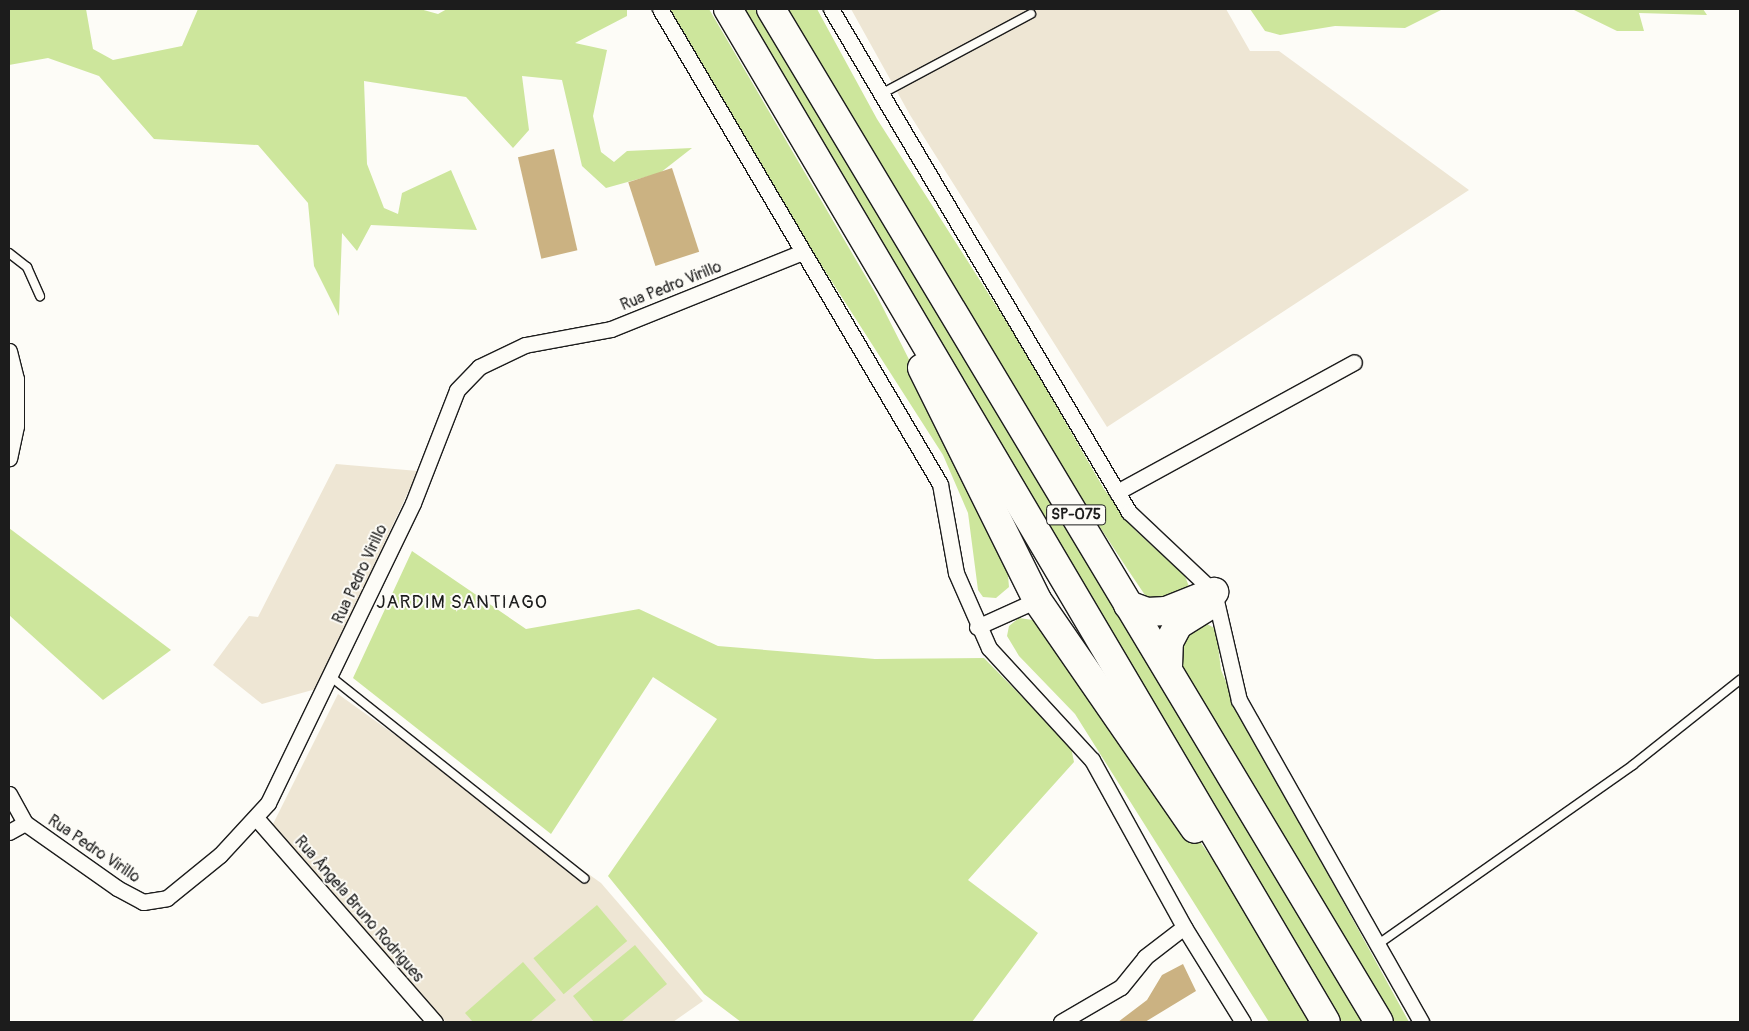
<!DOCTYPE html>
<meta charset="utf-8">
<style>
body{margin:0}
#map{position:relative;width:1749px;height:1031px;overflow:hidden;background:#fdfcf7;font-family:Pangolin,sans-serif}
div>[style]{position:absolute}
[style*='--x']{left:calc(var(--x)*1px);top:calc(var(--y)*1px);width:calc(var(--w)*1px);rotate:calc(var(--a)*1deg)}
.built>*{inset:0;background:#eee6d4}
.green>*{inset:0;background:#cde69c;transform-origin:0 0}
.building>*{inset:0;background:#cbb282;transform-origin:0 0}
.roads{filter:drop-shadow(1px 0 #1c1c1c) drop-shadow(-1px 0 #1c1c1c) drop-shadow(0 1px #1c1c1c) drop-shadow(0 -1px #1c1c1c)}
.lane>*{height:8px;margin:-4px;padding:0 4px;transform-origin:4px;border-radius:4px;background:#fdfcf7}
.street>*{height:15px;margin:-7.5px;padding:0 7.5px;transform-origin:7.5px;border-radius:7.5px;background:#fdfcf7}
.highway>*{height:28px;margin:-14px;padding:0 14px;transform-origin:14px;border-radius:14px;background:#fdfcf7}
span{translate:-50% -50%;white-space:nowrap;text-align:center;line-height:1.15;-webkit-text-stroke:4px #fdfcf7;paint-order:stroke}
.shield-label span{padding:1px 4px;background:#fdfcf7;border:1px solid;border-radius:4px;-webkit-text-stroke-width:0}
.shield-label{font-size:15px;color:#1c1c1c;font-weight:700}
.street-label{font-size:16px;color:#1c1c1c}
.quarter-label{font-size:19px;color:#1c1c1c;letter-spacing:1px}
.frame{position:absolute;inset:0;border:10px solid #1c1c1c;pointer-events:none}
</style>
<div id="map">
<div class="built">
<div style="clip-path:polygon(851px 9px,1226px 9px,1250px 51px,1279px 51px,1469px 190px,1107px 427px,910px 115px)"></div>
<div style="clip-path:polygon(336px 464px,418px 471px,316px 689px,262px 704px,213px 665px,249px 616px,258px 617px)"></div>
<div style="clip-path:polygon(338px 694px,601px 883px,703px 1001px,673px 1022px,446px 1022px,272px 826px)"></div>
</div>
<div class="green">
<div style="clip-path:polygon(9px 9px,86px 9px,93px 49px,113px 60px,182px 46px,198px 9px,420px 9px,438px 14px,447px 9px,627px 9px,627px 16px,575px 43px,607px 50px,593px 116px,601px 152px,614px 162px,627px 151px,692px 148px,660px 173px,606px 188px,582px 166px,562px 80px,522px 76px,529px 130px,513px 148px,466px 97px,364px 81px,367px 164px,384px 208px,398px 214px,402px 193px,451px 170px,477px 230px,371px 225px,357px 251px,342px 233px,339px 316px,314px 266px,308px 203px,258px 145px,154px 139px,99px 76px,48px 58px,9px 65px)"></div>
<div style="clip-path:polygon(670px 9px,709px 9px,876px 294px,1006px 552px,1009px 587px,996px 598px,983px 597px,978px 590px,968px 513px,943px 455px,784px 207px)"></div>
<div style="clip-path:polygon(739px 9px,759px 9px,1368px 1022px,1337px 1022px)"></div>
<div style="clip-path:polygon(785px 9px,817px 9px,877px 119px,1018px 340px,1104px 489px,1136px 531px,1185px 576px,1191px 592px,1165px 603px,1147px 598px,1128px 570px,999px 373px)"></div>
<div style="clip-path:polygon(1250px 9px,1443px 9px,1405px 28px,1335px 26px,1280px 35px,1265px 31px)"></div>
<div style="clip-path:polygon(1572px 9px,1703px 9px,1707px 15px,1639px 13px,1644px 31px,1617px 31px)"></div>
<div style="clip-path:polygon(9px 528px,171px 650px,103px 700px,9px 615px)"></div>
<div style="clip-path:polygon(412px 551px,526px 629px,639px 609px,718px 646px,875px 659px,984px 658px,1071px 747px,1074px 762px,968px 880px,1038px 933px,972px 1022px,741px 1022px,704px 994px,608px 876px,717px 719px,653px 677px,551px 834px,353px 678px)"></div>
<div style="clip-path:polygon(1019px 618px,1033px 620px,1062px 647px,1281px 956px,1318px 1022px,1269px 1022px,1075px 714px,1019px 656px,1007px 636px,1009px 626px)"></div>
<div style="clip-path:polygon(1200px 620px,1216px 629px,1221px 670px,1237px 708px,1409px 1022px,1388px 1022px,1186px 675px,1177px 651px,1186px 625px)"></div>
<div style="left:597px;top:905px;width:47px;height:83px;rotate:50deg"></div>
<div style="clip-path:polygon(635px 945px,667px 984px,621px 1022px,594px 1022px,573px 996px)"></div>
<div style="clip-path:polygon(523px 962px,556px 1000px,530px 1022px,473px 1022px,465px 1013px)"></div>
</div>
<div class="building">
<div style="left:554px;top:149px;width:104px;height:37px;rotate:77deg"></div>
<div style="left:672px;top:168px;width:88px;height:46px;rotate:72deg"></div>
<div style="clip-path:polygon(1183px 964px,1196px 991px,1145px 1022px,1118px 1022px,1147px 1000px,1162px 975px)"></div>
</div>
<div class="roads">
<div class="lane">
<div style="--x:881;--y:94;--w:170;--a:-28.1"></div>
<div style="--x:9;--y:253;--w:23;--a:38"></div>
<div style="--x:27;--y:267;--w:32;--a:66"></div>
<div style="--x:330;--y:676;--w:325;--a:38.5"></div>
<div style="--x:1377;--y:945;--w:313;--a:-35.1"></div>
<div style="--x:1633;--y:765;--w:137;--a:-38.5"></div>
</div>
<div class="street">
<div style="--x:660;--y:9;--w:551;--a:59.48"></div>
<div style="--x:940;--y:484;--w:90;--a:79.8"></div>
<div style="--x:956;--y:573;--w:82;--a:66.3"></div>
<div style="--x:989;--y:648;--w:152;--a:47.4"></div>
<div style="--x:1092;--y:760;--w:191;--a:61.1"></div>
<div style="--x:1184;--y:927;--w:112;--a:58.2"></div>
<div style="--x:831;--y:9;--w:585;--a:59.36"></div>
<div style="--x:1129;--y:512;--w:117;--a:43.3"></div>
<div style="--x:1214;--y:592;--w:111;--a:77"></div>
<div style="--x:1239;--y:700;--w:370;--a:60.5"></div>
<div style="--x:9;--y:351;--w:29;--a:76"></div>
<div style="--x:16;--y:379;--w:47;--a:90"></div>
<div style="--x:16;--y:426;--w:33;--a:102"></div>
<div style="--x:1117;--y:492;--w:270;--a:-28.7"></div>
<div style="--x:977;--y:627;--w:66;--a:-24.2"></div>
<div style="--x:9;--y:794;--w:33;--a:61"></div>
<div style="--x:25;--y:823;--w:113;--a:35.2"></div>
<div style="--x:117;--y:888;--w:30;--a:28"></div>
<div style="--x:143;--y:902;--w:24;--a:-9"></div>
<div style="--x:167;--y:898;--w:68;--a:-39.1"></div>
<div style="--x:220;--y:855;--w:71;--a:-47.3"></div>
<div style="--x:268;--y:803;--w:333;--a:-64.2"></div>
<div style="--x:413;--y:503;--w:121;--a:-68.7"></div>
<div style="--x:457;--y:390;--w:32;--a:-46"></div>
<div style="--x:479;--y:367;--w:51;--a:-25.6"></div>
<div style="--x:525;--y:345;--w:87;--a:-10.5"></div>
<div style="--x:611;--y:329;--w:207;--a:-21.9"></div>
<div style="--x:257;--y:819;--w:270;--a:48.8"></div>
<div style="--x:9;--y:832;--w:18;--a:-29"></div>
<div style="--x:1061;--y:1022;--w:69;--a:-30.3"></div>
<div style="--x:1121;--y:987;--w:38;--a:-51"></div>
<div style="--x:1145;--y:957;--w:49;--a:-37.6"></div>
</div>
<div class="highway">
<div style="--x:728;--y:9;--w:1176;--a:59.45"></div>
<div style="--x:771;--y:9;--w:1181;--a:59.03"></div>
<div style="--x:922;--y:368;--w:259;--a:63.6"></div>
<div style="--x:1037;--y:600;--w:278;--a:55.4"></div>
<div style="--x:1128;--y:605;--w:20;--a:20"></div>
<div style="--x:1147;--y:612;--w:19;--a:-3"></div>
<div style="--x:1166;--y:611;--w:52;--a:-21.6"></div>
<div style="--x:1168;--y:667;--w:25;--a:-88"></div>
<div style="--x:1169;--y:642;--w:19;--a:-62"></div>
<div style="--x:1178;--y:625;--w:34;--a:-32"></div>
</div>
</div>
<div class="shield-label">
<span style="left:1076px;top:515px">SP-075</span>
</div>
<div class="street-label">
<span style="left:671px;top:286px;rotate:-22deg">Rua Pedro Virillo</span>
<span style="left:360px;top:574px;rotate:-65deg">Rua Pedro Virillo</span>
<span style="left:94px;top:849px;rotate:34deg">Rua Pedro Virillo</span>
<span style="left:359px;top:909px;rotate:49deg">Rua Ângela Bruno Rodrigues</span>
</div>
<div class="quarter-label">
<span style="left:462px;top:603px">JARDIM SANTIAGO</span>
</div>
<div class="frame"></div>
</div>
